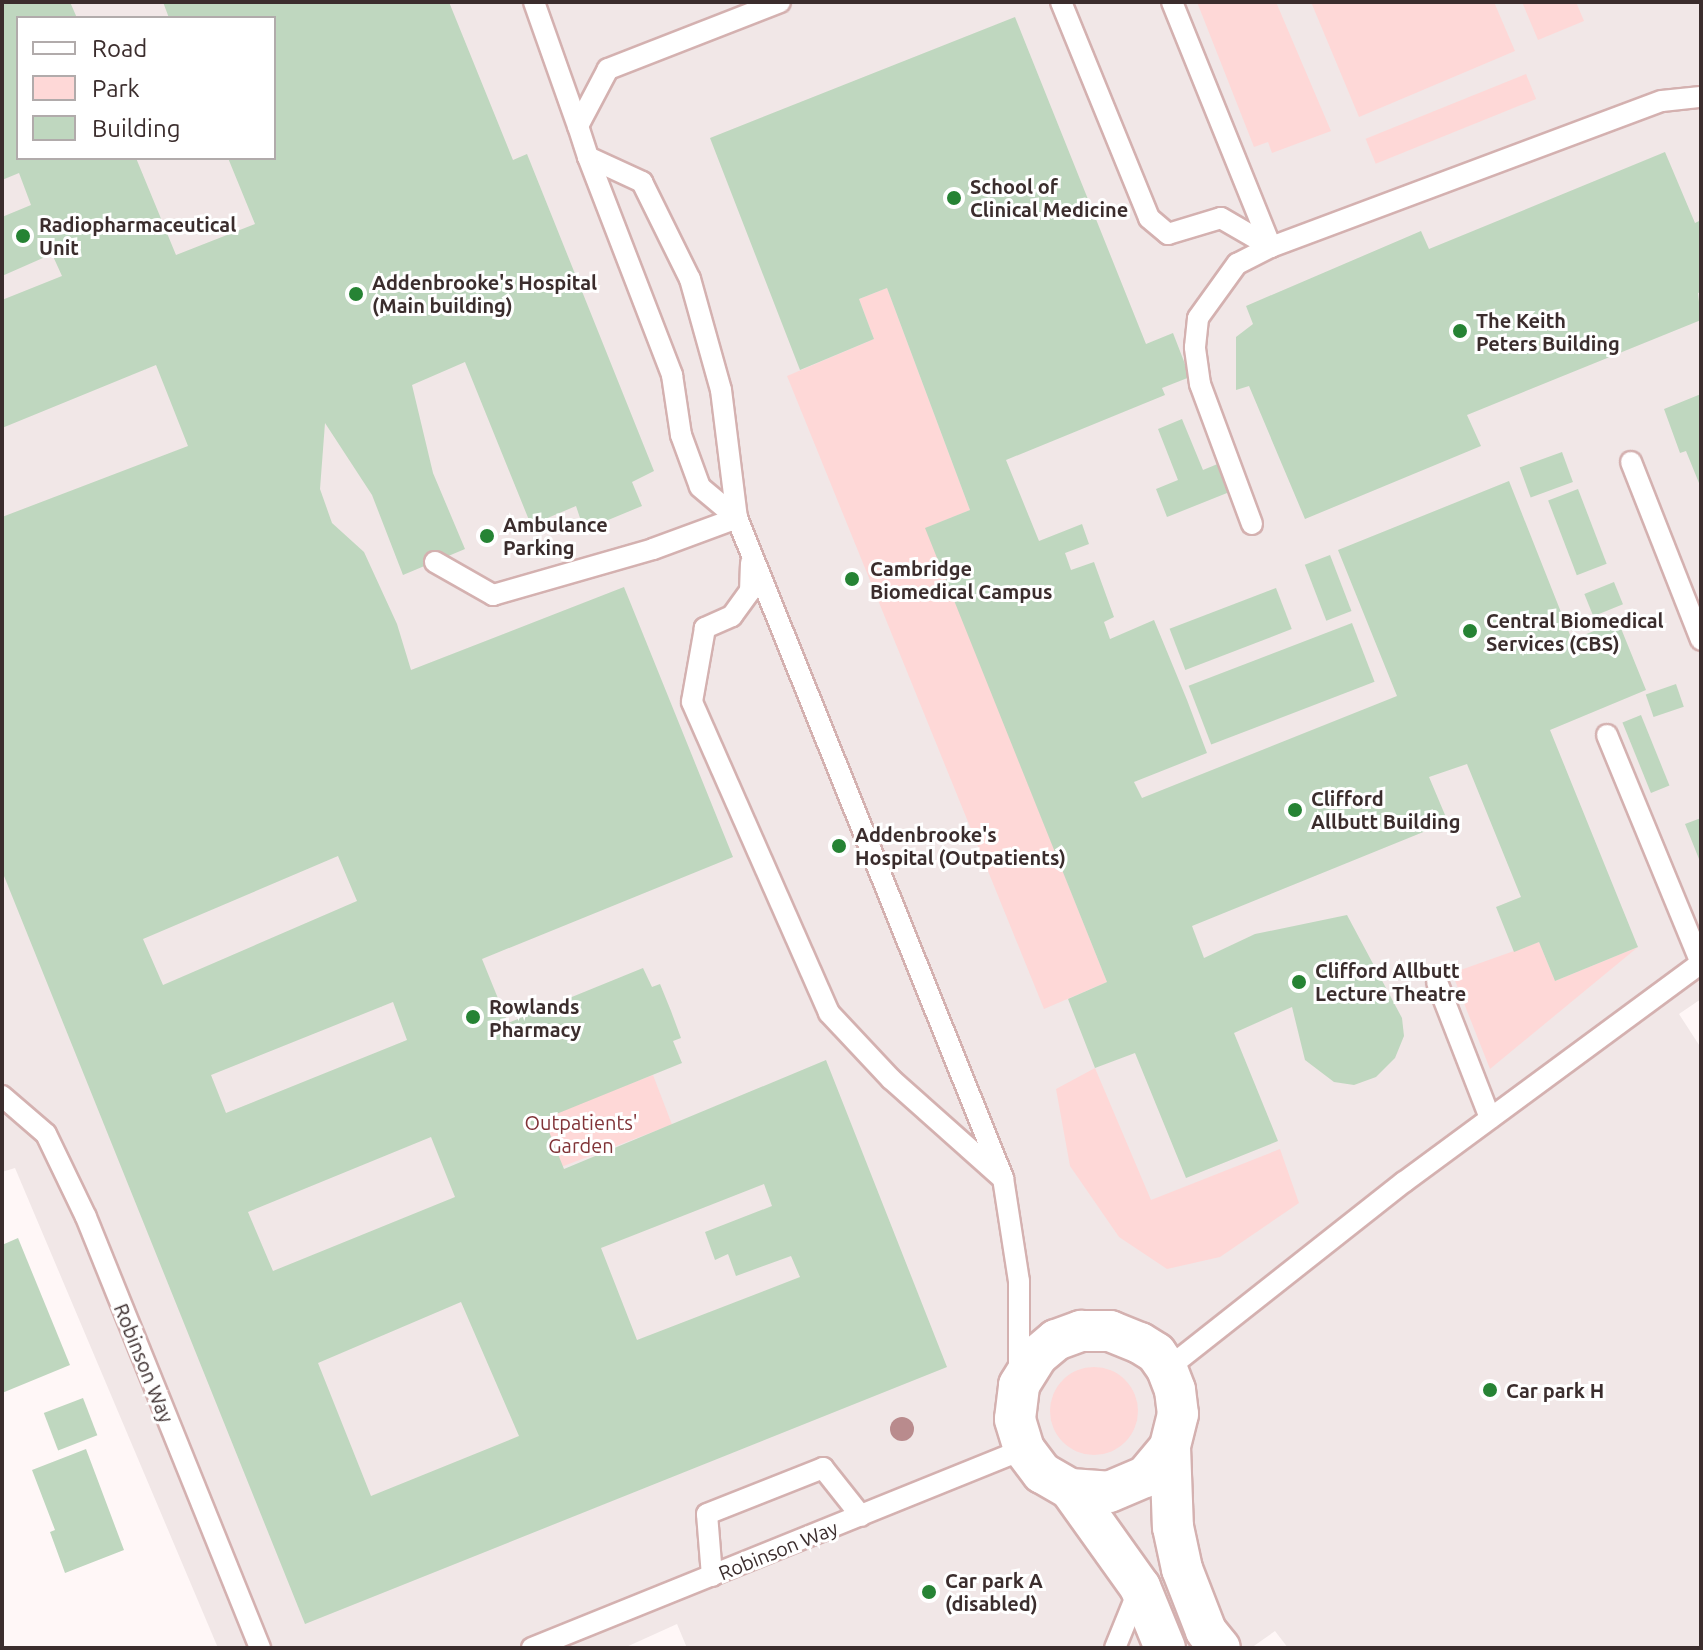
<!DOCTYPE html>
<style>
body{margin:0}
#map{position:relative;width:1703px;height:1650px;overflow:hidden;background:#fff7f7;font-family:Ubuntu,sans-serif}
div>[style]{position:absolute}
[style*='--x']{left:calc(var(--x)*1px);top:calc(var(--y)*1px);width:calc(var(--w)*1px);rotate:calc(var(--a)*1deg)}
.built>*{inset:0;background:#f1e7e7}
.green>*{inset:0;background:#fed8d7;transform-origin:0 0}
.round{border-radius:50%}
.building>*{inset:0;background:#bfd7bf;transform-origin:0 0}
.roads{filter:drop-shadow(2px 0 #d4b1b0) drop-shadow(-2px 0 #d4b1b0) drop-shadow(0 2px #d4b1b0) drop-shadow(0 -2px #d4b1b0)}
.lane>*{height:20px;margin:-10px;padding:0 10px;transform-origin:10px;border-radius:10px;background:#fff}
.street>*{height:40px;margin:-20px;padding:0 20px;transform-origin:20px;border-radius:20px;background:#fff}
.trees>*{width:24px;height:24px;margin:-12px;border-radius:50%;background:#b98b8d}
.dots>*{width:22px;height:22px;translate:-50% -50%;box-sizing:border-box;border:4px solid #fff;border-radius:50%}
span{translate:-50% -50%;white-space:nowrap;text-align:center;line-height:1.15;-webkit-text-stroke:6px #fff;paint-order:stroke}
.poi-label{font-size:20px;color:#3b2d2d;font-weight:700}
.left{translate:0 -50%;text-align:left}
.park-label{font-size:20px;color:#803337}
.street-label{font-size:20px;color:#3b2d2d}
.frame{position:absolute;inset:0;border:4px solid #3b2d2d;pointer-events:none}
.legend{position:absolute;left:16px;top:16px;width:260px;height:144px;box-sizing:border-box;background:#fff;border:2px solid #b1abab;margin:0;padding:10px 14px;list-style:none;font-size:24px;color:#3b2d2d}
.legend li{display:flex;align-items:center;gap:16px;height:40px}
.legend b{width:40px;border:2px solid #b1abab}
</style>
<div id="map">
<div class="built">
<div style="clip-path:polygon(evenodd,2px 2px,1701px 2px,1701px 999px,1679px 1014px,1701px 1048px,1701px 1648px,1288px 1648px,1275px 1631px,1251px 1648px,687px 1648px,677px 1624px,624px 1648px,218px 1648px,15px 1168px,2px 1172px,2px 2px,18px 18px,274px 18px,274px 158px,18px 158px,18px 18px)"></div>
</div>
<div class="green">
<div style="clip-path:polygon(1197px 2px,1276px 2px,1331px 131px,1272px 153px,1268px 142px,1254px 147px)"></div>
<div style="clip-path:polygon(1311px 2px,1494px 2px,1515px 51px,1359px 117px)"></div>
<div style="clip-path:polygon(1522px 2px,1576px 2px,1584px 21px,1538px 40px)"></div>
<div style="left:1526px;top:74px;width:27px;height:173px;rotate:68deg"></div>
<div style="clip-path:polygon(887px 288px,970px 510px,926px 528px,1107px 982px,1044px 1009px,787px 376px,874px 339px,859px 299px)"></div>
<div style="clip-path:polygon(1539px 942px,1555px 981px,1638px 947px,1490px 1069px,1452px 973px)"></div>
<div style="clip-path:polygon(1095px 1068px,1151px 1200px,1280px 1149px,1299px 1203px,1220px 1257px,1167px 1269px,1119px 1237px,1070px 1166px,1056px 1089px)"></div>
<div style="left:653px;top:1075px;width:53px;height:118px;rotate:69deg"></div>
<div class="round" style="left:1050px;top:1367px;width:88px;height:88px"></div>
</div>
<div class="building">
<div style="clip-path:polygon(evenodd,2px 2px,70px 2px,77px 18px,18px 18px,18px 158px,136px 158px,176px 255px,255px 224px,228px 158px,274px 158px,274px 18px,169px 18px,163px 2px,449px 2px,513px 160px,527px 154px,654px 471px,632px 482px,642px 506px,584px 530px,576px 506px,531px 525px,465px 362px,412px 385px,433px 473px,465px 549px,403px 575px,372px 495px,325px 423px,320px 489px,332px 523px,364px 552px,397px 624px,411px 670px,624px 587px,733px 857px,482px 959px,508px 1023px,643px 968px,652px 987px,660px 984px,671px 1011px,681px 1038px,673px 1041px,682px 1063px,544px 1119px,564px 1169px,826px 1060px,947px 1367px,305px 1624px,2px 871px,2px 517px,188px 446px,156px 365px,2px 428px,2px 300px,62px 276px,52px 254px,2px 276px,2px 217px,31px 205px,19px 173px,2px 180px,2px 2px,338px 856px,357px 901px,163px 985px,143px 939px,338px 856px,2px 2px,393px 1002px,407px 1040px,226px 1113px,211px 1075px,393px 1002px,2px 2px,431px 1137px,455px 1197px,273px 1271px,248px 1212px,431px 1137px,2px 2px,764px 1184px,772px 1206px,705px 1232px,715px 1260px,728px 1254px,736px 1276px,791px 1256px,800px 1277px,637px 1340px,601px 1248px,764px 1184px,2px 2px,461px 1302px,519px 1436px,371px 1496px,318px 1363px,461px 1302px)"></div>
<div style="clip-path:polygon(1015px 17px,1146px 344px,1173px 333px,1190px 377px,1162px 388px,1165px 395px,1006px 460px,1039px 541px,1082px 524px,1089px 544px,1065px 553px,1071px 570px,1094px 562px,1114px 617px,1104px 622px,1110px 639px,1154px 620px,1187px 700px,1207px 753px,1134px 782px,1142px 798px,1397px 696px,1338px 550px,1509px 481px,1572px 640px,1618px 621px,1646px 690px,1550px 730px,1638px 947px,1555px 981px,1539px 942px,1514px 952px,1496px 907px,1521px 897px,1467px 764px,1429px 777px,1448px 822px,1192px 926px,1204px 958px,1255px 934px,1347px 915px,1402px 1018px,1404px 1036px,1395px 1058px,1376px 1077px,1354px 1085px,1334px 1082px,1305px 1060px,1292px 1007px,1234px 1033px,1278px 1141px,1186px 1178px,1135px 1053px,1095px 1068px,1068px 999px,1107px 982px,925px 528px,970px 510px,887px 288px,859px 299px,874px 339px,800px 370px,710px 138px)"></div>
<div style="clip-path:polygon(1665px 152px,1695px 223px,1701px 220px,1701px 292px,1698px 293px,1701px 320px,1467px 415px,1481px 446px,1305px 519px,1249px 386px,1236px 390px,1236px 337px,1253px 324px,1246px 306px,1421px 231px,1429px 249px)"></div>
<div style="clip-path:polygon(1701px 394px,1701px 488px,1686px 451px,1680px 453px,1664px 409px)"></div>
<div style="clip-path:polygon(1182px 419px,1203px 470px,1220px 463px,1232px 491px,1167px 517px,1156px 489px,1178px 480px,1158px 429px)"></div>
<div style="left:1562px;top:452px;width:32px;height:45px;rotate:70deg"></div>
<div style="left:1578px;top:489px;width:80px;height:32px;rotate:69deg"></div>
<div style="left:1330px;top:555px;width:60px;height:27px;rotate:69deg"></div>
<div style="left:1614px;top:582px;width:24px;height:32px;rotate:68deg"></div>
<div style="left:1276px;top:588px;width:44px;height:114px;rotate:69deg"></div>
<div style="left:1352px;top:623px;width:63px;height:175px;rotate:69deg"></div>
<div style="left:1676px;top:684px;width:24px;height:32px;rotate:71deg"></div>
<div style="left:1641px;top:715px;width:76px;height:20px;rotate:68deg"></div>
<div style="clip-path:polygon(1701px 818px,1701px 864px,1685px 824px)"></div>
<div style="clip-path:polygon(18px 1238px,70px 1365px,2px 1393px,2px 1245px)"></div>
<div style="left:83px;top:1398px;width:40px;height:42px;rotate:69deg"></div>
<div style="clip-path:polygon(86px 1449px,124px 1550px,65px 1573px,50px 1532px,55px 1530px,32px 1470px)"></div>
</div>
<div class="roads">
<div class="lane">
<div style="--x:534;--y:2;--w:132;--a:70.5"></div>
<div style="--x:780;--y:2;--w:185;--a:158.7"></div>
<div style="--x:608;--y:69;--w:64;--a:117.8"></div>
<div style="--x:578;--y:126;--w:33;--a:72"></div>
<div style="--x:588;--y:157;--w:60;--a:24.8"></div>
<div style="--x:642;--y:182;--w:108;--a:63.7"></div>
<div style="--x:690;--y:279;--w:115;--a:74.4"></div>
<div style="--x:721;--y:390;--w:129;--a:82.9"></div>
<div style="--x:737;--y:518;--w:712;--a:68.05"></div>
<div style="--x:1003;--y:1178;--w:104;--a:81.2"></div>
<div style="--x:1019;--y:1281;--w:94;--a:90"></div>
<div style="--x:1061;--y:2;--w:233;--a:67.8"></div>
<div style="--x:1149;--y:218;--w:25;--a:40"></div>
<div style="--x:1168;--y:234;--w:55;--a:-16.8"></div>
<div style="--x:1221;--y:218;--w:58;--a:30.1"></div>
<div style="--x:1172;--y:2;--w:264;--a:68"></div>
<div style="--x:588;--y:157;--w:234;--a:68.9"></div>
<div style="--x:672;--y:375;--w:61;--a:81.5"></div>
<div style="--x:681;--y:435;--w:55;--a:69.9"></div>
<div style="--x:700;--y:487;--w:48;--a:40"></div>
<div style="--x:1631;--y:462;--w:191;--a:68.5"></div>
<div style="--x:1252;--y:524;--w:149;--a:-110.4"></div>
<div style="--x:1200;--y:384;--w:37;--a:-98"></div>
<div style="--x:1195;--y:347;--w:29;--a:-84"></div>
<div style="--x:1198;--y:318;--w:67;--a:-54.2"></div>
<div style="--x:1237;--y:264;--w:38;--a:-27"></div>
<div style="--x:1271;--y:247;--w:417;--a:-20.5"></div>
<div style="--x:1662;--y:101;--w:39;--a:-6"></div>
<div style="--x:435;--y:562;--w:67;--a:29.6"></div>
<div style="--x:493;--y:595;--w:166;--a:-16"></div>
<div style="--x:653;--y:549;--w:90;--a:-20.3"></div>
<div style="--x:751;--y:563;--w:28;--a:92"></div>
<div style="--x:750;--y:591;--w:31;--a:126"></div>
<div style="--x:732;--y:616;--w:30;--a:156"></div>
<div style="--x:705;--y:628;--w:75;--a:100"></div>
<div style="--x:692;--y:702;--w:340;--a:66.2"></div>
<div style="--x:829;--y:1013;--w:91;--a:46.8"></div>
<div style="--x:891;--y:1079;--w:146;--a:41.7"></div>
<div style="--x:1607;--y:735;--w:247;--a:67.6"></div>
<div style="--x:1437;--y:982;--w:146;--a:68.7"></div>
<div style="--x:2;--y:1096;--w:58;--a:40.8"></div>
<div style="--x:46;--y:1134;--w:92;--a:64.3"></div>
<div style="--x:86;--y:1217;--w:465;--a:68"></div>
<div style="--x:1167;--y:1369;--w:302;--a:-38.3"></div>
<div style="--x:1404;--y:1182;--w:369;--a:-36.4"></div>
<div style="--x:712;--y:1576;--w:62;--a:-94.6"></div>
<div style="--x:707;--y:1514;--w:125;--a:-21.6"></div>
<div style="--x:823;--y:1468;--w:61;--a:51.6"></div>
<div style="--x:532;--y:1648;--w:531;--a:-22.02"></div>
<div style="--x:1115;--y:1648;--w:64;--a:-67.9"></div>
</div>
<div class="street">
<div style="--x:1070;--y:1489;--w:39;--a:4"></div>
<div style="--x:1109;--y:1492;--w:39;--a:-23"></div>
<div style="--x:1145;--y:1477;--w:39;--a:-50"></div>
<div style="--x:1165;--y:1648;--w:66;--a:-112.3"></div>
<div style="--x:1140;--y:1587;--w:120;--a:-125.5"></div>
<div style="--x:1070;--y:1489;--w:32;--a:-150"></div>
<div style="--x:1042;--y:1473;--w:30;--a:-127"></div>
<div style="--x:1024;--y:1449;--w:31;--a:-107"></div>
<div style="--x:1015;--y:1419;--w:34;--a:-83"></div>
<div style="--x:1019;--y:1385;--w:34;--a:-58"></div>
<div style="--x:1037;--y:1356;--w:25;--a:-40"></div>
<div style="--x:1056;--y:1340;--w:27;--a:-20"></div>
<div style="--x:1081;--y:1331;--w:29;--a:0"></div>
<div style="--x:1110;--y:1331;--w:32;--a:22"></div>
<div style="--x:1140;--y:1343;--w:19;--a:32"></div>
<div style="--x:1156;--y:1353;--w:19;--a:55"></div>
<div style="--x:1167;--y:1369;--w:22;--a:69"></div>
<div style="--x:1175;--y:1390;--w:24;--a:83"></div>
<div style="--x:1178;--y:1414;--w:34;--a:104"></div>
<div style="--x:1170;--y:1447;--w:80;--a:87.9"></div>
<div style="--x:1173;--y:1527;--w:43;--a:77.9"></div>
<div style="--x:1182;--y:1569;--w:66;--a:68.8"></div>
<div style="--x:1206;--y:1631;--w:22;--a:51"></div>
</div>
</div>
<div class="trees">
<div style="left:902px;top:1429px"></div>
</div>
<div class="dots">
<div style="left:954px;top:198px;background:#268334"></div>
<div style="left:23px;top:236px;background:#268334"></div>
<div style="left:356px;top:294px;background:#268334"></div>
<div style="left:1460px;top:331px;background:#268334"></div>
<div style="left:487px;top:536px;background:#268334"></div>
<div style="left:852px;top:579px;background:#268334"></div>
<div style="left:1470px;top:631px;background:#268334"></div>
<div style="left:1295px;top:810px;background:#268334"></div>
<div style="left:839px;top:846px;background:#268334"></div>
<div style="left:1299px;top:982px;background:#268334"></div>
<div style="left:473px;top:1017px;background:#268334"></div>
<div style="left:1490px;top:1390px;background:#268334"></div>
<div style="left:929px;top:1592px;background:#268334"></div>
</div>
<div class="poi-label">
<span class="left" style="left:970px;top:198px">School of<br>Clinical Medicine</span>
<span class="left" style="left:39px;top:236px">Radiopharmaceutical<br>Unit</span>
<span class="left" style="left:372px;top:294px">Addenbrooke's Hospital<br>(Main building)</span>
<span class="left" style="left:1476px;top:332px">The Keith<br>Peters Building</span>
<span class="left" style="left:503px;top:536px">Ambulance<br>Parking</span>
<span class="left" style="left:870px;top:580px">Cambridge<br>Biomedical Campus</span>
<span class="left" style="left:1486px;top:632px">Central Biomedical<br>Services (CBS)</span>
<span class="left" style="left:1311px;top:810px">Clifford<br>Allbutt Building</span>
<span class="left" style="left:855px;top:846px">Addenbrooke's<br>Hospital (Outpatients)</span>
<span class="left" style="left:1315px;top:982px">Clifford Allbutt<br>Lecture Theatre</span>
<span class="left" style="left:489px;top:1018px">Rowlands<br>Pharmacy</span>
<span class="left" style="left:1506px;top:1390px">Car park H</span>
<span class="left" style="left:945px;top:1592px">Car park A<br>(disabled)</span>
</div>
<div class="park-label">
<span style="left:581px;top:1134px">Outpatients'<br>Garden</span>
</div>
<div class="street-label">
<span style="left:144px;top:1363px;rotate:68deg">Robinson Way</span>
<span style="left:778px;top:1550px;rotate:-22deg">Robinson Way</span>
</div>
<div class="frame"></div>
<ul class="legend">
<li><b style="height:10px;background:#fff"></b>Road</li>
<li><b style="height:22px;background:#fed8d7"></b>Park</li>
<li><b style="height:22px;background:#bfd7bf"></b>Building</li>
</ul>
</div>
